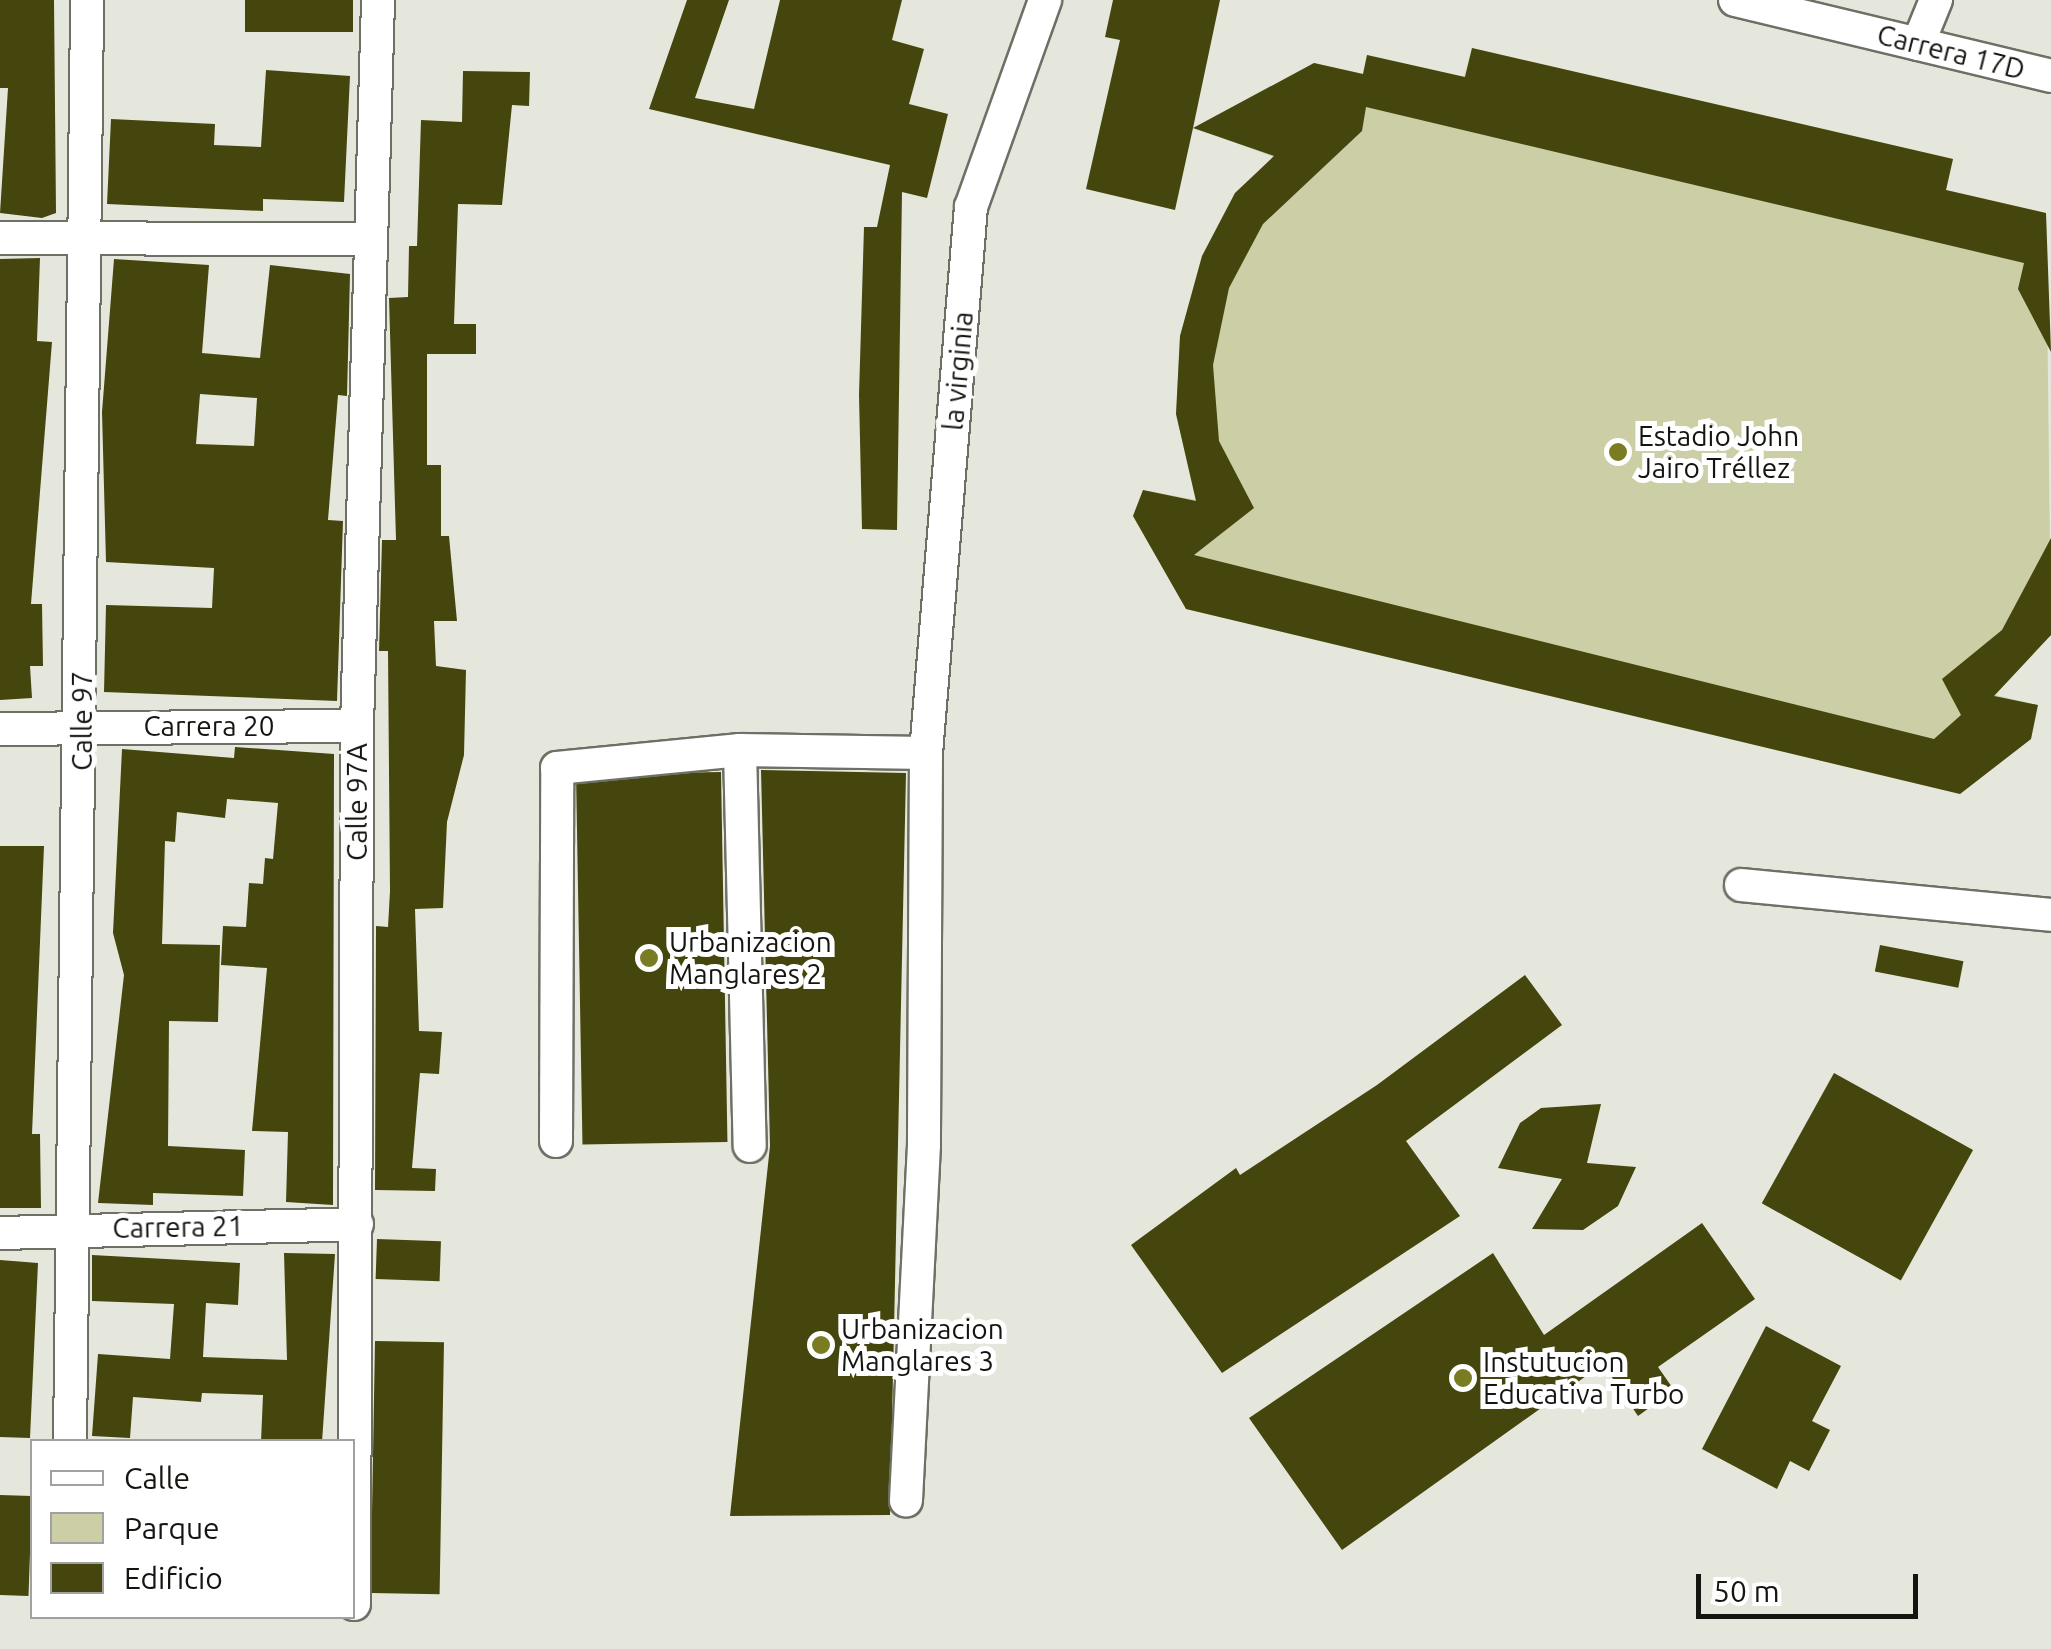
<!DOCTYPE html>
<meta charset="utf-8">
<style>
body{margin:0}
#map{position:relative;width:2051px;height:1649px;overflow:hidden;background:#e6e7dc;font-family:Ubuntu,sans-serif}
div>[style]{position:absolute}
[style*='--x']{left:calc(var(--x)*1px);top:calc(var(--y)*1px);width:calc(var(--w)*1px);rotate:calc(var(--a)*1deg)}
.green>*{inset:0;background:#cccea5}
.building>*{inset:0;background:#44460d;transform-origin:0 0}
.roads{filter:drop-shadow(2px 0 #6e6f65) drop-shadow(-2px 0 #6e6f65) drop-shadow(0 2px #6e6f65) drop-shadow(0 -2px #6e6f65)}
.minor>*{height:32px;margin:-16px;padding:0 16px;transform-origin:16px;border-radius:16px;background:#fff}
.dots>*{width:28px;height:28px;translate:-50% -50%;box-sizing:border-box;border:5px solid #fff;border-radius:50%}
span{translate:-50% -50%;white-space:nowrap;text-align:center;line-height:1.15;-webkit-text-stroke:10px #fff;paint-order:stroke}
.street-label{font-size:28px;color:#141410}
.poi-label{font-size:28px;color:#141410}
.left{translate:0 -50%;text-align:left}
.legend{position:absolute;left:30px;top:1439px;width:325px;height:180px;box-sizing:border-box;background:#fff;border:2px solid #a1a19f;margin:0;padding:12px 18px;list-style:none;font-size:30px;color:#141410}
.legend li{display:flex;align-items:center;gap:20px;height:50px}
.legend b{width:50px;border:2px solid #a1a19f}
.scale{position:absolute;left:1696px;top:1574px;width:222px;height:45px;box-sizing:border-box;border:5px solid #141410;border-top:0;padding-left:12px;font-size:30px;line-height:35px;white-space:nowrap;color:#141410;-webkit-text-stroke:8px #fff;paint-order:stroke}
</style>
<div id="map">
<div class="green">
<div style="clip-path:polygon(1472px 48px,1953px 159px,1946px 190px,2046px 213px,2051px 635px,1995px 695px,2037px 705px,2031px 739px,1960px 794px,1186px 609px,1133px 516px,1143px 490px,1196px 500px,1176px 414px,1180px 336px,1202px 256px,1235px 193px,1274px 157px,1225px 139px,1235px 106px,1314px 63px,1363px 74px,1367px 55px,1464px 77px)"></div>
</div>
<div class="building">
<div style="clip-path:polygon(0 0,54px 0,56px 213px,42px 218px,0 213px,8px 88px,0 88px)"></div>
<div style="left:245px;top:0;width:108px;height:32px"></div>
<div style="clip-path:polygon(687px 0,729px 0,695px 98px,754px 109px,780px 0,902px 0,892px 40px,924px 49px,909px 104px,948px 114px,927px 198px,902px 192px,897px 530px,862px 529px,859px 395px,864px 227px,877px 227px,890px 165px,649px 109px)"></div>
<div style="clip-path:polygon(1113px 0,1220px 0,1193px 128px,1314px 63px,1363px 74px,1367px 55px,1465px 77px,1472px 48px,1953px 159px,1946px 190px,2046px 213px,2051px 352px,2018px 289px,2024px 263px,1366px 107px,1362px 131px,1263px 224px,1229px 288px,1213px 365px,1219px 441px,1254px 508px,1194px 555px,1934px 739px,1961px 715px,1942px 679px,2002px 630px,2051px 538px,2051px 635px,1994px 696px,2038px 705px,2031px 739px,1960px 794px,1186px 609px,1133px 516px,1143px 490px,1196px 501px,1176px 414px,1180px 336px,1202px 256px,1235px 193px,1274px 156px,1193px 128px,1175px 210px,1086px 189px,1120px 40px,1105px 37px)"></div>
<div style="clip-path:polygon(266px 70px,350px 76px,344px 202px,263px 199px,263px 211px,107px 204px,111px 119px,215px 124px,214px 145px,261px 147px)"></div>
<div style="clip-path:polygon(463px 71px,530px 72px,529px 106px,512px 105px,502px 205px,458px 204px,454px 324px,476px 324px,476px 354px,427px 354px,427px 465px,441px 465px,441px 536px,449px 536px,457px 621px,434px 621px,436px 666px,466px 670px,464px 755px,447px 822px,443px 908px,415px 909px,419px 1031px,442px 1032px,439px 1074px,420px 1073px,412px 1168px,436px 1169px,435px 1191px,375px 1190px,376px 926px,388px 927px,390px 891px,388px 651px,379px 651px,382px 540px,396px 540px,389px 298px,408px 297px,409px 246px,417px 246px,421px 120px,462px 122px)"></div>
<div style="clip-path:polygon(40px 258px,37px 341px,52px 342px,31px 604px,42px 604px,43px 666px,30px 666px,32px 698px,0 700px,0 259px)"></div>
<div style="clip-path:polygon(evenodd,114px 259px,209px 265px,202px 353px,260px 358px,270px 265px,350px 274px,347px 396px,338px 395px,328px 520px,343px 521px,337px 701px,104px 692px,106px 605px,212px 608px,214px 568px,106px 562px,102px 412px,114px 259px,200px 394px,257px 398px,254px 446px,196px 444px,200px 394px)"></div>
<div style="clip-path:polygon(235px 747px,334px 754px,333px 1205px,286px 1202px,288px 1132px,252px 1131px,267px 968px,221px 965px,223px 926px,246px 927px,249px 883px,263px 884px,265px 858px,273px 859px,278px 803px,227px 799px,225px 818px,177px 812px,175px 842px,165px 841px,162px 944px,220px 945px,218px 1022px,169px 1021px,168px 1146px,245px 1150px,243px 1196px,153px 1193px,153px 1205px,98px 1203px,124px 975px,113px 933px,122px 749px,234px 758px)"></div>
<div style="clip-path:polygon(761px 770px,906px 773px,890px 1515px,730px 1516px,770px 1146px)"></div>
<div style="left:721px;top:772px;width:370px;height:145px;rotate:89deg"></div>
<div style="clip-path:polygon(0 846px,44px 846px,32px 1134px,40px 1134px,41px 1208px,0 1208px)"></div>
<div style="left:1880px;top:945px;width:85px;height:27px;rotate:11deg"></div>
<div style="clip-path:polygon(1525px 975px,1562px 1025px,1406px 1141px,1460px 1216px,1222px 1373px,1131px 1245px,1236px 1168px,1240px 1175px,1377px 1085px)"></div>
<div style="left:1834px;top:1073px;width:159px;height:149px;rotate:29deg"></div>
<div style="clip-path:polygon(1601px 1104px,1587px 1163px,1636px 1167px,1618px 1206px,1583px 1230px,1532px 1229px,1562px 1179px,1498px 1168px,1520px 1123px,1541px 1108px)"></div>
<div style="clip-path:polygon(1702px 1223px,1755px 1299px,1658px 1367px,1674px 1390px,1638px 1416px,1603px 1364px,1342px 1550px,1249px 1418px,1493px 1253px,1544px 1335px)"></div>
<div style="left:377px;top:1239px;width:64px;height:40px;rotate:2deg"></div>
<div style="clip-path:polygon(284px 1253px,335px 1254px,322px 1442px,261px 1442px,263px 1395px,202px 1393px,201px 1402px,133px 1397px,130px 1438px,92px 1436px,98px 1354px,170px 1359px,174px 1304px,92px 1301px,92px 1255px,240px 1263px,238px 1305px,206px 1303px,203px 1357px,287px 1360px)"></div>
<div style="clip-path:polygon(0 1260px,38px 1263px,30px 1438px,0 1437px)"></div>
<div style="clip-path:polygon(1766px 1326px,1841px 1366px,1812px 1421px,1830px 1430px,1809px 1471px,1790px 1461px,1777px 1489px,1702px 1449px)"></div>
<div style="left:375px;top:1341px;width:69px;height:252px;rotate:1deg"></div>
<div style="left:0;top:1495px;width:32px;height:100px;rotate:2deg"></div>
</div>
<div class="roads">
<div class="minor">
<div style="--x:1735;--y:0;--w:325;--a:13.5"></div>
<div style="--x:1918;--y:44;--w:48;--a:-67.8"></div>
<div style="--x:0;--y:238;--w:371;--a:0.2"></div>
<div style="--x:0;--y:729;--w:357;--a:-0.5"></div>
<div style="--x:740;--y:750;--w:396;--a:88.6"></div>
<div style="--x:926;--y:753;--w:548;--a:-85.29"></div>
<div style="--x:971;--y:207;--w:220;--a:-70.3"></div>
<div style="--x:1741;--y:885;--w:311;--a:5.5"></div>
<div style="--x:556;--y:1141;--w:373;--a:-89.8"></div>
<div style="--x:557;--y:768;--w:184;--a:-5.6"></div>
<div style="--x:740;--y:750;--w:186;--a:0.9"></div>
<div style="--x:926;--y:753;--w:392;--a:90.3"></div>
<div style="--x:924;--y:1145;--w:356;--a:92.9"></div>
<div style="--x:0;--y:1233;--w:357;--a:-1.4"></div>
<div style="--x:70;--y:1442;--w:1442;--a:-89.32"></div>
<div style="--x:354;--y:1604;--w:878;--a:-89.8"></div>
<div style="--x:357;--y:726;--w:726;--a:-88.34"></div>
</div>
</div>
<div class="dots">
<div style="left:1618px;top:452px;background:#7a7c24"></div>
<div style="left:649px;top:958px;background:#7a7c24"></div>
<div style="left:821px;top:1345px;background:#7a7c24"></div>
<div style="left:1463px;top:1378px;background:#7a7c24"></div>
</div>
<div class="street-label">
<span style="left:1951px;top:52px;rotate:14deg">Carrera 17D</span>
<span style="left:958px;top:371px;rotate:-85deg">la virginia</span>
<span style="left:82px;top:721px;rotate:-90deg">Calle 97</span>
<span style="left:209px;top:726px">Carrera 20</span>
<span style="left:357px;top:802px;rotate:-90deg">Calle 97A</span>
<span style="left:178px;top:1227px;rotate:-1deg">Carrera 21</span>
</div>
<div class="poi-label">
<span class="left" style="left:1638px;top:452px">Estadio John<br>Jairo Tréllez</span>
<span class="left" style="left:669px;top:958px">Urbanizacion<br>Manglares 2</span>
<span class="left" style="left:841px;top:1345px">Urbanizacion<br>Manglares 3</span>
<span class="left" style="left:1483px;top:1378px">Instutucion<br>Educativa Turbo</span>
</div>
<ul class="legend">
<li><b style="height:12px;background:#fff"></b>Calle</li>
<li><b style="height:28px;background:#cccea5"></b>Parque</li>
<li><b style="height:28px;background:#44460d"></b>Edificio</li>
</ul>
<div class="scale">50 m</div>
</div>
